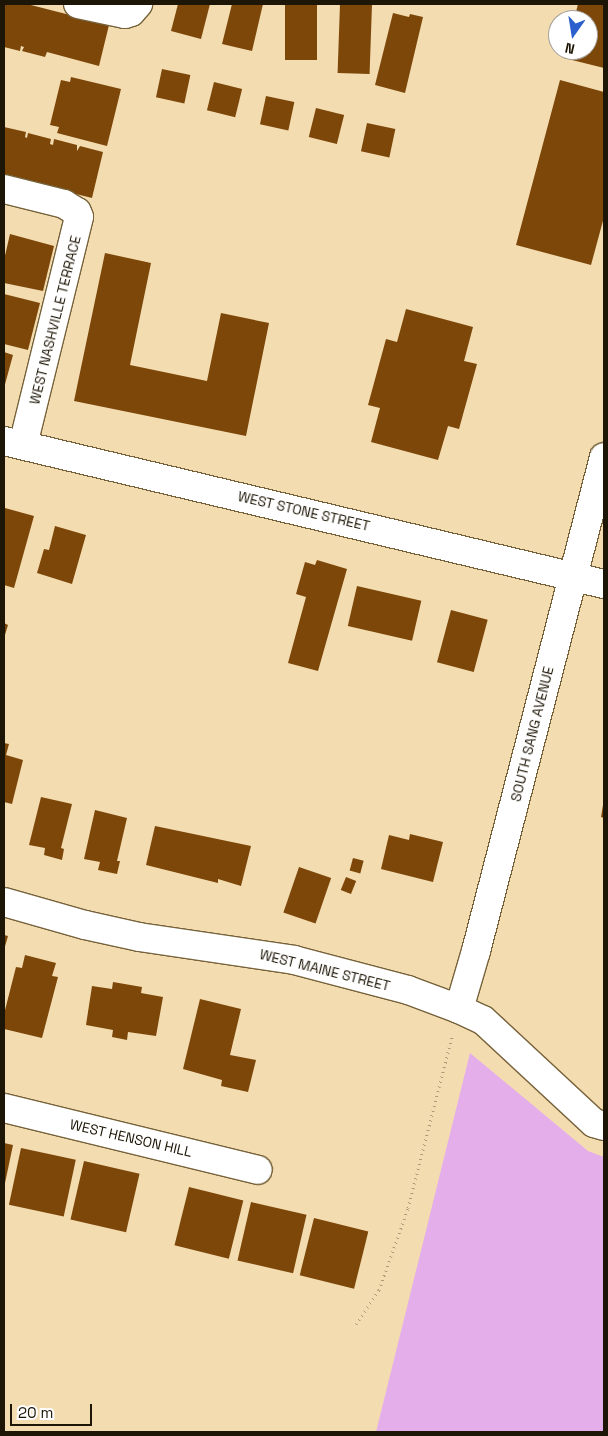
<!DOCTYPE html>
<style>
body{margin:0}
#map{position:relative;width:608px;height:1436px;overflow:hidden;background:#f4dcb1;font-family:"Space Grotesk",sans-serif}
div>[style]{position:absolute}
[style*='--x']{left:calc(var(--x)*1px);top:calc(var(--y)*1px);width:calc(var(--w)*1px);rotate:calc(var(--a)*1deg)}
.green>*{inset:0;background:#e4aeeb}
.building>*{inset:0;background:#7c4709;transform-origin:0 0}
.path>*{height:3px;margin-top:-1.5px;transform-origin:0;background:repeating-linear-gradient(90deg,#ac9a78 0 1px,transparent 0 5px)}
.roads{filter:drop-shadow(1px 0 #76623a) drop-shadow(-1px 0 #76623a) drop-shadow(0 1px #76623a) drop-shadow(0 -1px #76623a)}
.minor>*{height:28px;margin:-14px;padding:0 14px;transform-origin:14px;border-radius:14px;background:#fff}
span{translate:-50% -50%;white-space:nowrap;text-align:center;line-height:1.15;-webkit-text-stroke:5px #fff;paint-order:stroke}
.street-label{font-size:14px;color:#1d1505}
.frame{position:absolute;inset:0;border:5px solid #1d1505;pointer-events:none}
.north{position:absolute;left:548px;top:10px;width:50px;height:50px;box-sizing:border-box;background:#fff;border:1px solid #a5a19b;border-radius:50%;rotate:193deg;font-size:14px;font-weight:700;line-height:20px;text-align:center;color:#1d1505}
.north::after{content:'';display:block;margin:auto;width:18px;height:22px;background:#2b5fcd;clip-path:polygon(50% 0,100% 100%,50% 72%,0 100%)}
.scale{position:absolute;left:10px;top:1404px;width:82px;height:22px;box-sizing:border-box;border:2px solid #1d1505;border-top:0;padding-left:6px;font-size:15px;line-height:18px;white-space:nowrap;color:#1d1505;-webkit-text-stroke:4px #fff;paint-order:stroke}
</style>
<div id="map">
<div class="green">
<div style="clip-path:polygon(470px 1053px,588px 1151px,604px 1157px,604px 1432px,376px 1432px)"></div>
</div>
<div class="building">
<div style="clip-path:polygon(4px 4px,27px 4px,109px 25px,99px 66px,47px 52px,45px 57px,22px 51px,24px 47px,21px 46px,20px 51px,4px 47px)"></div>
<div style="clip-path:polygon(178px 4px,210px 4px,201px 39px,171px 31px)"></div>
<div style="clip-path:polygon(232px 4px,263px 4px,252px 51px,222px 44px)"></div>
<div style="left:285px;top:4px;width:32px;height:56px"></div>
<div style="left:340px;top:4px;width:32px;height:69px;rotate:2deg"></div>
<div style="clip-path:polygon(578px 4px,604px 4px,604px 68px,564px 58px,566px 50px,588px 50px,588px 20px,574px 20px)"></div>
<div style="clip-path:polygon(393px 13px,409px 17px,410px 14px,423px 17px,405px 93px,375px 85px)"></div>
<div style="left:162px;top:69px;width:29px;height:29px;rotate:12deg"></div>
<div style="clip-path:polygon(71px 77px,121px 89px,107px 146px,57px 133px,59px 127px,50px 125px,61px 80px,70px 82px)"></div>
<div style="clip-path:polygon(560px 80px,604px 92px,604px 217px,591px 265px,516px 245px)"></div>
<div style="left:214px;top:82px;width:29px;height:29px;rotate:14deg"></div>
<div style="left:266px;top:96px;width:29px;height:29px;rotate:12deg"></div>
<div style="left:316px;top:108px;width:29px;height:30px;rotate:14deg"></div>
<div style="left:367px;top:123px;width:29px;height:29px;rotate:12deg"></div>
<div style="clip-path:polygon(4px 127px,26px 132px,25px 137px,27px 138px,28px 133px,51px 139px,50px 144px,53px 145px,54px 139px,77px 145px,77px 151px,80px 146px,103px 152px,92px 198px,4px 176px)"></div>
<div style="clip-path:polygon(10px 234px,54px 246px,43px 291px,4px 283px,4px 260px)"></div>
<div style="clip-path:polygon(105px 253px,151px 263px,130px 365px,207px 381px,221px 313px,269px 323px,246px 436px,74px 401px)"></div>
<div style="clip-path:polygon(4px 294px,40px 303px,28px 350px,4px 344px)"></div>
<div style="clip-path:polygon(406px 309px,473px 327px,464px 361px,477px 364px,459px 429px,448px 426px,438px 460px,371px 442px,380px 408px,368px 405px,386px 339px,397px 342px)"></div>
<div style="clip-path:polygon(4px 352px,13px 355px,4px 388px)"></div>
<div style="clip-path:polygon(5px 508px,34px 516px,14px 588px,4px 585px)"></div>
<div style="clip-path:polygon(55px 526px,86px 535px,72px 584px,37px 573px,44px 549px,49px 550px)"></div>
<div style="clip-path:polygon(317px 560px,347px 569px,318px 671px,288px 663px,306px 597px,296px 594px,305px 562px,315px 565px)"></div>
<div style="left:357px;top:586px;width:66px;height:41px;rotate:13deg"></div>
<div style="left:451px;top:610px;width:38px;height:54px;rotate:15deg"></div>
<div style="clip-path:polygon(4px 623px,8px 625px,4px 638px)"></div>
<div style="clip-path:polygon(4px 743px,9px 744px,6px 755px,23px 760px,12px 804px,4px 802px)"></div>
<div style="clip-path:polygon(41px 797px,72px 804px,61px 848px,64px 849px,62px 860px,44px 855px,45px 848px,29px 845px)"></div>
<div style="clip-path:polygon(603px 805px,604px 805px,604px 818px,601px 817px)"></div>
<div style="clip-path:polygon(95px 810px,127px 818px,117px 861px,120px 861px,117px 874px,98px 870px,100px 862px,84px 859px)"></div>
<div style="clip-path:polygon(155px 826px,251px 846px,241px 886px,218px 879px,218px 883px,146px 865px)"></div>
<div style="clip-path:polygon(410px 834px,443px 842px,433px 882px,381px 869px,389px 835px,409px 840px)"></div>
<div style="left:353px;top:858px;width:11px;height:13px;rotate:15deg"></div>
<div style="left:299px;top:867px;width:34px;height:48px;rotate:19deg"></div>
<div style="left:346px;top:877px;width:11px;height:14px;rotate:22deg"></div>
<div style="clip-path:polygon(4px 935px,8px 936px,4px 950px)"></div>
<div style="clip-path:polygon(25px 955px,56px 963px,52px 976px,58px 977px,42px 1038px,4px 1029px,4px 1014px,16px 967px,22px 968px)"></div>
<div style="clip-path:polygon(113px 982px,142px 987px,141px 993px,163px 997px,156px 1036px,128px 1032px,127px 1040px,112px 1037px,113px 1030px,86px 1025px,92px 986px,112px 989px)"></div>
<div style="clip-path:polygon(200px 999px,241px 1009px,230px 1055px,256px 1060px,248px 1092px,221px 1086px,222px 1080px,183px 1069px)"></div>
<div style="clip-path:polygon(4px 1143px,13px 1145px,5px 1183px,4px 1183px)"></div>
<div style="left:21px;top:1148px;width:56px;height:58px;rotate:12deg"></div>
<div style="left:84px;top:1161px;width:57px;height:60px;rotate:13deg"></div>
<div style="left:189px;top:1187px;width:56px;height:60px;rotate:14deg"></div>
<div style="left:251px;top:1202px;width:57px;height:60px;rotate:13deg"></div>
<div style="left:314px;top:1218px;width:56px;height:59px;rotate:14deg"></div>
</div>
<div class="path">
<div style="--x:356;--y:1324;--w:41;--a:-55.9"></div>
<div style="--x:379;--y:1290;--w:87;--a:-70.5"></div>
<div style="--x:408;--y:1208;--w:177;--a:-75.6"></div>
</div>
<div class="roads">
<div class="minor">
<div style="--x:78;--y:4;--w:48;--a:12"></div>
<div style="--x:125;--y:14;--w:6;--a:-18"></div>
<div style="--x:131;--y:12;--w:11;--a:-49"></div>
<div style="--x:4;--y:189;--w:62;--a:14"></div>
<div style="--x:64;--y:204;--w:15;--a:32"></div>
<div style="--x:77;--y:212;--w:5;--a:68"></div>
<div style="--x:79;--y:217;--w:235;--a:103.8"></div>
<div style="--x:4;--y:441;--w:617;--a:13.41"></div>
<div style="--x:4;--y:902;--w:84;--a:15.9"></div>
<div style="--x:85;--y:925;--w:55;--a:12.5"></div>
<div style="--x:139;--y:937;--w:157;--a:8.4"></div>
<div style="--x:294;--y:960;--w:118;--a:14.7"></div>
<div style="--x:408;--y:990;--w:54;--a:20.4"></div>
<div style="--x:459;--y:1009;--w:26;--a:25"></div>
<div style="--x:483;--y:1020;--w:151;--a:42.9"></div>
<div style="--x:594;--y:1123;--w:10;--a:17"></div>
<div style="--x:459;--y:1009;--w:60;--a:-73.7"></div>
<div style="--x:476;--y:951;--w:510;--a:-75.47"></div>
<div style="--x:4;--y:1108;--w:261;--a:13.7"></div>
</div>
</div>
<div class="street-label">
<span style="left:55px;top:320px;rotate:-76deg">WEST NASHVILLE TERRACE</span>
<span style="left:304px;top:511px;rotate:13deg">WEST STONE STREET</span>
<span style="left:532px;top:734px;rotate:-76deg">SOUTH SANG AVENUE</span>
<span style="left:325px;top:970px;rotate:14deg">WEST MAINE STREET</span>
<span style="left:131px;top:1138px;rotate:13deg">WEST HENSON HILL</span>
</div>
<div class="frame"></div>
<div class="north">N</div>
<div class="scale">20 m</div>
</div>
